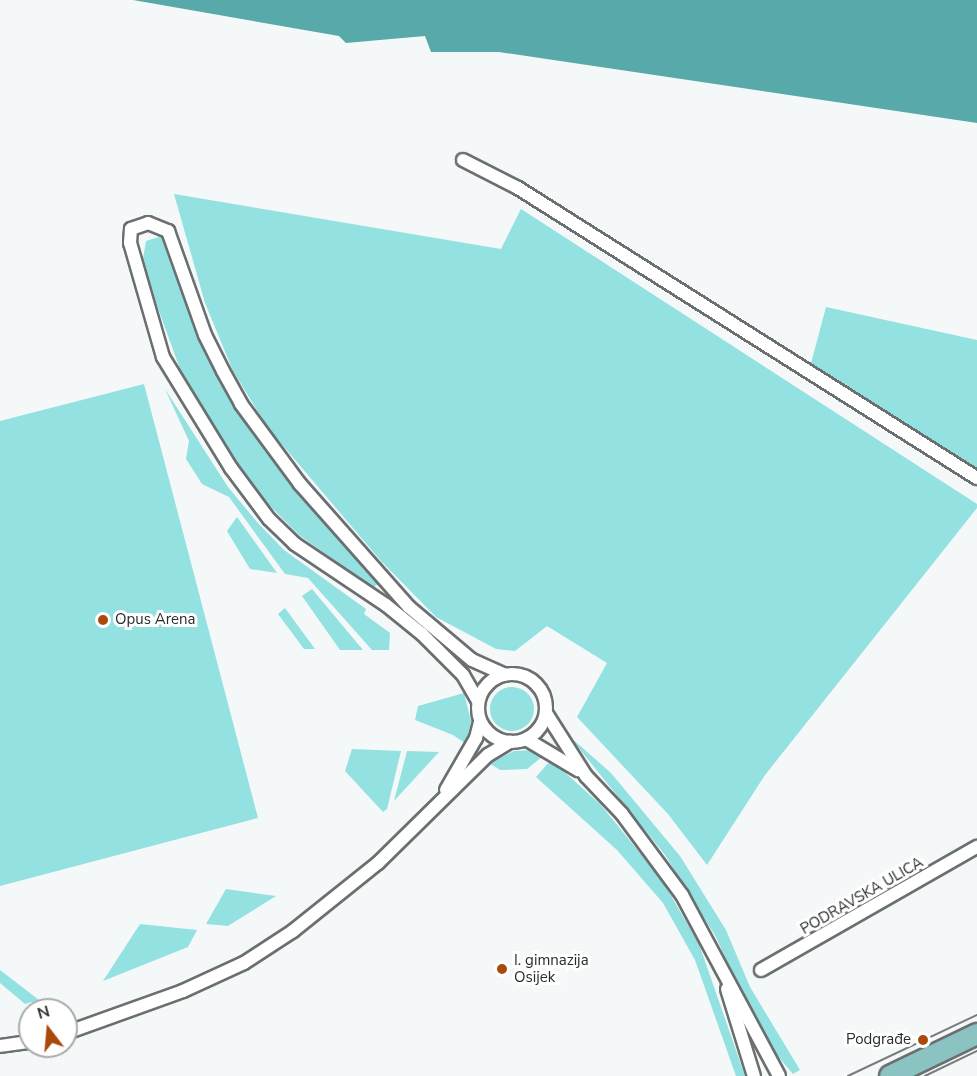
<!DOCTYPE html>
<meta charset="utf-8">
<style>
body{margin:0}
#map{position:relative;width:977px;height:1076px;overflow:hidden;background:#f4f8f8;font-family:"Nunito Sans",sans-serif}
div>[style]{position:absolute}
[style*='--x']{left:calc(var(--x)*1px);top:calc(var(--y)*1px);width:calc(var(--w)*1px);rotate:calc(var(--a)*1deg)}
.green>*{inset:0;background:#93e1e1}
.round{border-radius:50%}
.water>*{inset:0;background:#58a9a9}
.roads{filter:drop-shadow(2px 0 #6b6f6f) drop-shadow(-2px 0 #6b6f6f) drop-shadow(0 2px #6b6f6f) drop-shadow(0 -2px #6b6f6f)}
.street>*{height:12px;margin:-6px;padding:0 6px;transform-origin:6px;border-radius:6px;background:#fff}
.street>.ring{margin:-6px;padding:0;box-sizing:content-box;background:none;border:12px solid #fff;border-radius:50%}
.primary>*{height:20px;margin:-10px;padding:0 10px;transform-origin:10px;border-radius:10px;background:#8bc2c2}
.tram>*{height:1.5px;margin:-0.75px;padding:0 0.75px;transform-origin:0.75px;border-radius:0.75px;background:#797c7c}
.dots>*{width:16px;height:16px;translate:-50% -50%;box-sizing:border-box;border:3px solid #fff;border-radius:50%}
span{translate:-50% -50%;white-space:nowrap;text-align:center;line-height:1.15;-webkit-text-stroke:6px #fff;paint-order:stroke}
.poi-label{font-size:15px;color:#2a2c2c}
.left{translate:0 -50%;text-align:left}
.right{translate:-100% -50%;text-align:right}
.street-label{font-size:15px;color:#2a2c2c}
.north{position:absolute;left:18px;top:998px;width:60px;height:60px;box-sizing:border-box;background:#fff;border:2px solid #aaabab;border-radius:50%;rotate:344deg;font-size:16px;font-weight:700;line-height:24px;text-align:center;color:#2a2c2c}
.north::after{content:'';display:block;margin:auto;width:21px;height:27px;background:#ab490c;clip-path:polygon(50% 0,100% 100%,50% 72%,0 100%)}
</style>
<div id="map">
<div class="green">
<div style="clip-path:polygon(174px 194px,501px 249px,521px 209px,977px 504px,977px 508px,765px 775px,707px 865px,668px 814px,577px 717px,607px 663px,547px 626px,515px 651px,496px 649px,436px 617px,381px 561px,268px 428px,233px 371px,205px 303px)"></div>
<div style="clip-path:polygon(162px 236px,168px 240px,237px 408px,264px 450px,378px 584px,373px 588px,299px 535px,268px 504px,223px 444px,184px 380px,142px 264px,146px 241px)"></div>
<div style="clip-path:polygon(826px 307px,977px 340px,977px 470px,810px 367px)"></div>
<div style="clip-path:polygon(144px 384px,258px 818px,0 886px,0 421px)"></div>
<div style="clip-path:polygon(165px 389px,228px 487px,257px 522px,284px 550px,366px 609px,364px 614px,390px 633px,389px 650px,372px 650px,308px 578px,285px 574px,229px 497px,202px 484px,186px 459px,189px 441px)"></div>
<div style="clip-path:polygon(237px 517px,277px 573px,250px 569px,227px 531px)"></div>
<div style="clip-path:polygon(312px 589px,363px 650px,340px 650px,302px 596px)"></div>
<div style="clip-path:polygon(285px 608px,315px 649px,304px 649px,278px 614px)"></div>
<div class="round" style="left:490px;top:687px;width:44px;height:44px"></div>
<div style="clip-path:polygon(464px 693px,471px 721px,468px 745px,453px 735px,415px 720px,418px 706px)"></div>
<div style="clip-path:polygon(569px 736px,611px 773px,680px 856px,726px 930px,750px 987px,800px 1070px,793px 1074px,776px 1054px,740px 991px,716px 937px,665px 855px)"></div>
<div style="clip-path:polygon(352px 749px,401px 751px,387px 809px,383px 812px,345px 771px)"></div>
<div style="clip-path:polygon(534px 750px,543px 756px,527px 769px,500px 770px,489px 763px,514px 751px)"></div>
<div style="clip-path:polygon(407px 751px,439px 752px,394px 801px)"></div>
<div style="clip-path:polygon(551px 760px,600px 804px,662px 880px,699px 944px,745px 1076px,736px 1076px,695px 960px,663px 903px,617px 850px,536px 777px)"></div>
<div style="clip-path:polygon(226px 889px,276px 896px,228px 926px,206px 924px)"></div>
<div style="clip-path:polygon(140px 924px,197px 930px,188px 947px,103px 981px)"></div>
<div style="clip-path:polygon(0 970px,39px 1000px,25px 1004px,0 983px)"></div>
</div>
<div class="water">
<div style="clip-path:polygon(133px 0,977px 0,977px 123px,499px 52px,431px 52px,425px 36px,346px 43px,339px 36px)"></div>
</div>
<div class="roads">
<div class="street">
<div style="--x:463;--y:160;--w:62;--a:27"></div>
<div style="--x:518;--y:188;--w:543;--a:32.29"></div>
<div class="ring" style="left:478px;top:674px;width:56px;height:56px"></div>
<div style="--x:478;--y:701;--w:30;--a:-120"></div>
<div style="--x:463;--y:675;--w:58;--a:-135"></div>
<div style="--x:422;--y:634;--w:46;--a:-141.1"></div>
<div style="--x:386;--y:605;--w:110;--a:-146.2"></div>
<div style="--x:295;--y:544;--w:36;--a:-136"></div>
<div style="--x:269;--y:519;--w:64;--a:-126.7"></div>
<div style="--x:231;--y:468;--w:130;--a:-121.5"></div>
<div style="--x:163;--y:357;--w:119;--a:-106.1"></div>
<div style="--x:130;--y:243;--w:14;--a:-86"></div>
<div style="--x:131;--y:229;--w:18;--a:-19"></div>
<div style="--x:148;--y:223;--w:22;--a:22"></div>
<div style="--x:168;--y:231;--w:110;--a:70.4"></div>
<div style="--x:205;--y:335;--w:40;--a:63.4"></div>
<div style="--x:223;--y:371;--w:38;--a:61"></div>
<div style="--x:241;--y:404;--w:99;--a:53.6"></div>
<div style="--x:300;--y:484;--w:164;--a:48.5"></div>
<div style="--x:409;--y:607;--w:82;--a:40.1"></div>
<div style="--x:472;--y:660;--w:36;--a:24"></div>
<div style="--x:546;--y:713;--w:75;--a:57.6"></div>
<div style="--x:586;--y:776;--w:52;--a:46.5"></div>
<div style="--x:622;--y:814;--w:101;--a:53.5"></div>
<div style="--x:682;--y:895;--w:205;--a:61.8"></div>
<div style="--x:526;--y:739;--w:61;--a:30.8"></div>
<div style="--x:446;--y:790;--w:60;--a:-60"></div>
<div style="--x:476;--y:738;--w:16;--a:-76"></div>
<div style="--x:761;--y:970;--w:249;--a:-29.7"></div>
<div style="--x:727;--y:989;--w:91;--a:72.8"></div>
<div style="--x:66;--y:1033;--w:124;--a:-19.7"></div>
<div style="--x:183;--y:991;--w:67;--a:-24.7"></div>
<div style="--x:244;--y:963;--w:59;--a:-33.1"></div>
<div style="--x:293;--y:931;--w:109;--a:-38.7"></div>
<div style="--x:378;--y:863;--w:154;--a:-44.5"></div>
<div style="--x:488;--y:755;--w:26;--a:-31"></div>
<div style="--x:0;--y:1046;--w:30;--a:-8"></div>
</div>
<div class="primary">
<div style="--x:890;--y:1076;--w:97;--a:-25.8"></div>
</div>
</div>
<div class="tram">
<div style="--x:848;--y:1076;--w:143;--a:-25.3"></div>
<div style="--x:925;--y:1076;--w:58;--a:-25.7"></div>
</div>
<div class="dots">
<div style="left:103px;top:620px;background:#ab490c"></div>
<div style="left:502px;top:969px;background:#ab490c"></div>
<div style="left:923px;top:1040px;background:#ab490c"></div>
</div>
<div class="poi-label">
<span class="left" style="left:115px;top:620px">Opus Arena</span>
<span class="left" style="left:514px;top:969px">I. gimnazija<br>Osijek</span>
<span class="right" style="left:911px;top:1040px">Podgrađe</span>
</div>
<div class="street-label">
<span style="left:862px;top:896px;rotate:-30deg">PODRAVSKA ULICA</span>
</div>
<div class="north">N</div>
</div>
